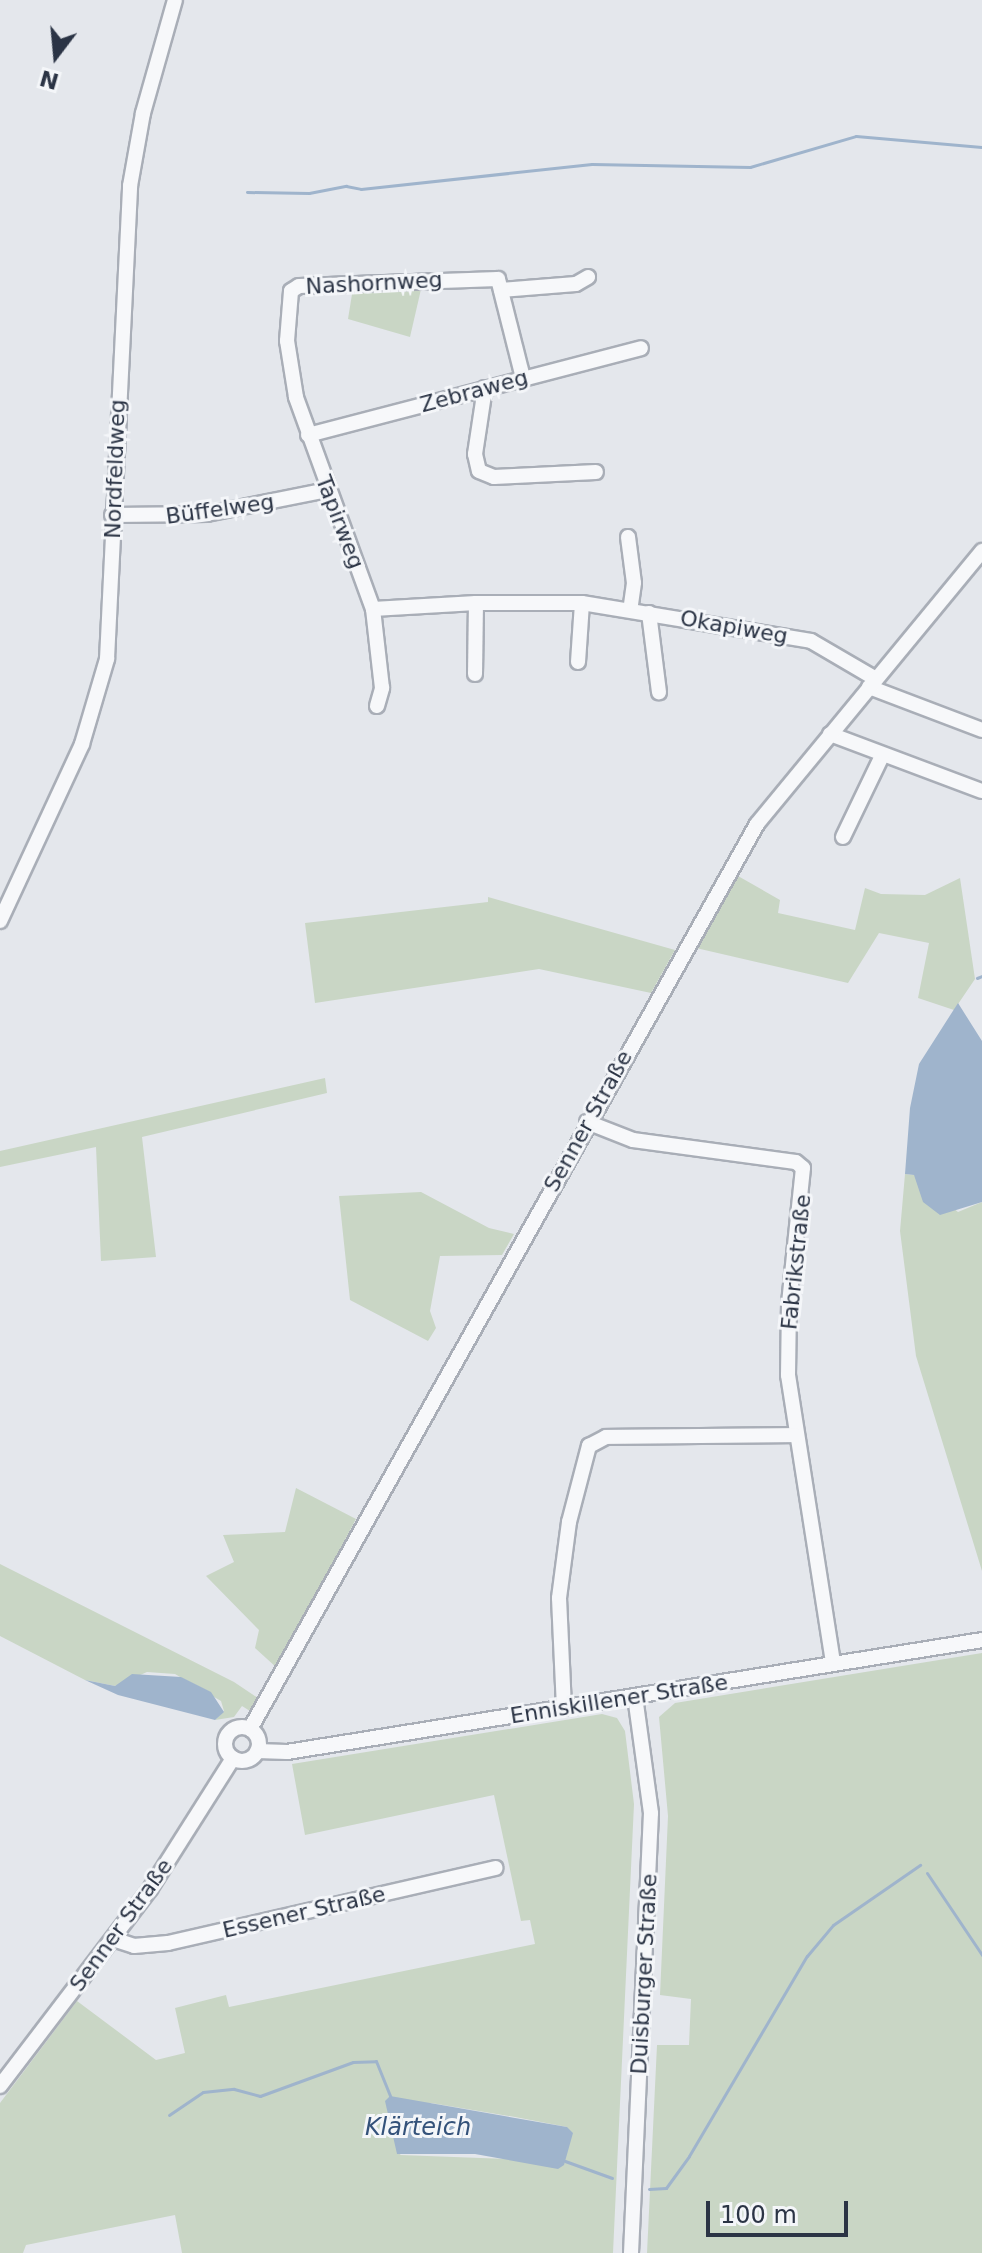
<!DOCTYPE html>
<meta charset="utf-8">
<style>
body{margin:0}
#map{position:relative;width:982px;height:2253px;overflow:hidden;background:#e4e7ec;font-family:"DejaVu Sans",sans-serif}
div>[style]{position:absolute}
[style*='--x']{left:calc(var(--x)*1px);top:calc(var(--y)*1px);width:calc(var(--w)*1px);rotate:calc(var(--a)*1deg)}
.green>*{inset:0;background:#c9d6c5}
.water>*{inset:0;background:#9fb4cc}
.stream>*{height:3px;margin:-1.5px;padding:0 1.5px;transform-origin:1.5px;border-radius:1.5px;background:#9fb4cc}
.roads{filter:drop-shadow(2px 0 #a9aeb7) drop-shadow(-2px 0 #a9aeb7) drop-shadow(0 2px #a9aeb7) drop-shadow(0 -2px #a9aeb7)}
.minor>*{height:14px;margin:-7px;padding:0 7px;transform-origin:7px;border-radius:7px;background:#f7f8fa}
.minor>.ring{margin:-7px;padding:0;box-sizing:content-box;background:none;border:14px solid #f7f8fa;border-radius:50%}
span{translate:-50% -50%;white-space:nowrap;text-align:center;line-height:1.15;-webkit-text-stroke:6px #f4f6f9;paint-order:stroke}
.street-label{font-size:22px;color:#2b3445}
.water-label{font-size:24px;color:#34527a;font-style:italic}
.north{position:absolute;left:16px;top:16px;width:80px;height:80px;-webkit-text-stroke:6px #f4f6f9;paint-order:stroke;rotate:196deg;font-size:22px;font-weight:700;line-height:32px;text-align:center;color:#2b3445}
.north::after{content:'';display:block;margin:auto;width:28px;height:36px;background:#2b3445;clip-path:polygon(50% 0,100% 100%,50% 72%,0 100%)}
.scale{position:absolute;left:706px;top:2201px;width:142px;height:36px;box-sizing:border-box;border:4px solid #2b3445;border-top:0;padding-left:10px;font-size:24px;line-height:28px;white-space:nowrap;color:#2b3445;-webkit-text-stroke:6px #f4f6f9;paint-order:stroke}
</style>
<div id="map">
<div class="green">
<div style="clip-path:polygon(422px 285px,410px 337px,348px 319px,353px 288px)"></div>
<div style="clip-path:polygon(738px 876px,780px 900px,778px 913px,855px 930px,865px 888px,881px 894px,925px 895px,960px 878px,975px 979px,954px 1010px,918px 998px,929px 943px,879px 933px,848px 983px,696px 948px)"></div>
<div style="clip-path:polygon(488px 897px,675px 950px,651px 993px,539px 969px,315px 1003px,305px 923px,488px 902px)"></div>
<div style="clip-path:polygon(325px 1078px,327px 1093px,142px 1137px,156px 1257px,101px 1261px,96px 1147px,0 1167px,0 1151px)"></div>
<div style="clip-path:polygon(905px 1174px,914px 1175px,958px 1212px,982px 1202px,982px 1571px,916px 1356px,900px 1231px)"></div>
<div style="clip-path:polygon(421px 1192px,489px 1228px,514px 1234px,502px 1255px,440px 1256px,430px 1311px,436px 1328px,428px 1341px,350px 1300px,339px 1196px)"></div>
<div style="clip-path:polygon(296px 1488px,356px 1519px,277px 1668px,255px 1648px,259px 1630px,206px 1576px,234px 1562px,223px 1535px,285px 1532px)"></div>
<div style="clip-path:polygon(0 1564px,234px 1682px,258px 1698px,250px 1711px,242px 1706px,234px 1717px,215px 1720px,224px 1711px,221px 1701px,175px 1674px,147px 1672px,115px 1686px,85px 1680px,0 1636px)"></div>
<div style="clip-path:polygon(982px 1653px,982px 2253px,647px 2253px,657px 2045px,689px 2045px,691px 1999px,660px 1995px,668px 1816px,659px 1717px,675px 1703px)"></div>
<div style="clip-path:polygon(evenodd,602px 1714px,617px 1718px,625px 1731px,634px 1804px,613px 2253px,182px 2253px,175px 2215px,26px 2245px,23px 2253px,0 2253px,0 2103px,77px 2001px,156px 2060px,185px 2053px,175px 2008px,226px 1995px,229px 2007px,535px 1944px,530px 1920px,521px 1921px,494px 1795px,305px 1835px,292px 1764px,602px 1714px,431px 2103px,515px 2117px,567px 2127px,508px 2159px,400px 2155px,431px 2103px)"></div>
</div>
<div class="water">
<div style="clip-path:polygon(958px 1003px,982px 1041px,982px 1202px,940px 1215px,923px 1202px,914px 1175px,905px 1174px,910px 1108px,919px 1064px)"></div>
<div style="clip-path:polygon(132px 1674px,181px 1677px,211px 1692px,224px 1712px,215px 1720px,118px 1695px,85px 1680px,115px 1686px)"></div>
<div style="clip-path:polygon(390px 2096px,567px 2127px,573px 2133px,564px 2165px,558px 2169px,475px 2154px,397px 2154px,385px 2101px)"></div>
</div>
<div class="stream">
<div style="--x:247;--y:192;--w:62;--a:0.9"></div>
<div style="--x:309;--y:193;--w:38;--a:-11"></div>
<div style="--x:346;--y:186;--w:15;--a:11"></div>
<div style="--x:361;--y:189;--w:232;--a:-6.2"></div>
<div style="--x:592;--y:164;--w:158;--a:1.1"></div>
<div style="--x:750;--y:167;--w:110;--a:-16.3"></div>
<div style="--x:856;--y:136;--w:126;--a:5"></div>
<div style="--x:977;--y:978;--w:5;--a:-22"></div>
<div style="--x:927;--y:1873;--w:99;--a:56.1"></div>
<div style="--x:169;--y:2115;--w:41;--a:-34.1"></div>
<div style="--x:203;--y:2092;--w:31;--a:-6"></div>
<div style="--x:234;--y:2089;--w:27;--a:15"></div>
<div style="--x:260;--y:2096;--w:99;--a:-20.1"></div>
<div style="--x:353;--y:2062;--w:23;--a:-2"></div>
<div style="--x:376;--y:2061;--w:38;--a:68"></div>
<div style="--x:565;--y:2161;--w:50;--a:19.9"></div>
<div style="--x:649;--y:2189;--w:17;--a:-3"></div>
<div style="--x:666;--y:2188;--w:39;--a:-54"></div>
<div style="--x:689;--y:2156;--w:232;--a:-59.5"></div>
<div style="--x:807;--y:1956;--w:40;--a:-50"></div>
<div style="--x:833;--y:1925;--w:106;--a:-34.6"></div>
</div>
<div class="roads">
<div class="minor">
<div style="--x:501;--y:290;--w:75;--a:-4.6"></div>
<div style="--x:576;--y:284;--w:14;--a:-30"></div>
<div style="--x:485;--y:388;--w:67;--a:98.6"></div>
<div style="--x:475;--y:454;--w:17;--a:77"></div>
<div style="--x:479;--y:471;--w:16;--a:22"></div>
<div style="--x:494;--y:477;--w:102;--a:-2.8"></div>
<div style="--x:308;--y:435;--w:344;--a:-14.6"></div>
<div style="--x:112;--y:515;--w:95;--a:-0.6"></div>
<div style="--x:207;--y:514;--w:122;--a:-11.3"></div>
<div style="--x:628;--y:537;--w:46;--a:82.6"></div>
<div style="--x:634;--y:583;--w:27;--a:98"></div>
<div style="--x:373;--y:609;--w:226;--a:-110"></div>
<div style="--x:296;--y:397;--w:57;--a:-99.1"></div>
<div style="--x:287;--y:341;--w:50;--a:-85.4"></div>
<div style="--x:291;--y:291;--w:9;--a:-32"></div>
<div style="--x:299;--y:286;--w:199;--a:-2"></div>
<div style="--x:498;--y:279;--w:102;--a:75.8"></div>
<div style="--x:649;--y:613;--w:80;--a:82.8"></div>
<div style="--x:578;--y:662;--w:59;--a:-86.1"></div>
<div style="--x:475;--y:674;--w:71;--a:-89.2"></div>
<div style="--x:869;--y:687;--w:121;--a:20.8"></div>
<div style="--x:377;--y:706;--w:19;--a:-74"></div>
<div style="--x:382;--y:688;--w:80;--a:-96.5"></div>
<div style="--x:373;--y:609;--w:103;--a:-3.3"></div>
<div style="--x:476;--y:603;--w:106;--a:0"></div>
<div style="--x:582;--y:603;--w:232;--a:9.4"></div>
<div style="--x:811;--y:641;--w:75;--a:30.3"></div>
<div style="--x:830;--y:734;--w:162;--a:20.6"></div>
<div style="--x:843;--y:837;--w:90;--a:-64.3"></div>
<div style="--x:0;--y:921;--w:195;--a:-65.1"></div>
<div style="--x:82;--y:744;--w:89;--a:-73.6"></div>
<div style="--x:107;--y:659;--w:474;--a:-87.2"></div>
<div style="--x:130;--y:186;--w:74;--a:-79.9"></div>
<div style="--x:143;--y:113;--w:117;--a:-74.2"></div>
<div style="--x:587;--y:1122;--w:49;--a:21.4"></div>
<div style="--x:633;--y:1140;--w:164;--a:7.7"></div>
<div style="--x:796;--y:1162;--w:9;--a:41"></div>
<div style="--x:803;--y:1168;--w:137;--a:95.9"></div>
<div style="--x:789;--y:1304;--w:71;--a:90.8"></div>
<div style="--x:788;--y:1375;--w:292;--a:81.1"></div>
<div style="--x:564;--y:1708;--w:110;--a:-92.6"></div>
<div style="--x:559;--y:1598;--w:77;--a:-82.5"></div>
<div style="--x:569;--y:1522;--w:79;--a:-75.3"></div>
<div style="--x:589;--y:1446;--w:19;--a:-28"></div>
<div style="--x:606;--y:1437;--w:189;--a:-0.6"></div>
<div class="ring" style="left:225px;top:1727px;width:20px;height:20px"></div>
<div style="--x:250;--y:1729;--w:1037;--a:-60.74"></div>
<div style="--x:757;--y:824;--w:354;--a:-50.5"></div>
<div style="--x:257;--y:1751;--w:30;--a:2"></div>
<div style="--x:287;--y:1752;--w:704;--a:-9.15"></div>
<div style="--x:113;--y:1939;--w:22;--a:18"></div>
<div style="--x:134;--y:1946;--w:34;--a:-5"></div>
<div style="--x:168;--y:1943;--w:336;--a:-12.9"></div>
<div style="--x:0;--y:2086;--w:248;--a:-52.7"></div>
<div style="--x:150;--y:1889;--w:155;--a:-57.6"></div>
<div style="--x:631;--y:2253;--w:440;--a:-87.4"></div>
<div style="--x:651;--y:1813;--w:118;--a:-97.8"></div>
</div>
</div>
<div class="street-label">
<span style="left:374px;top:283px;rotate:-3deg">Nashornweg</span>
<span style="left:474px;top:391px;rotate:-15deg">Zebraweg</span>
<span style="left:115px;top:469px;rotate:-88deg">Nordfeldweg</span>
<span style="left:220px;top:509px;rotate:-8deg">Büffelweg</span>
<span style="left:340px;top:522px;rotate:69deg">Tapirweg</span>
<span style="left:734px;top:627px;rotate:10deg">Okapiweg</span>
<span style="left:588px;top:1121px;rotate:-61deg">Senner Straße</span>
<span style="left:796px;top:1262px;rotate:-84deg">Fabrikstraße</span>
<span style="left:619px;top:1699px;rotate:-9deg">Enniskillener Straße</span>
<span style="left:304px;top:1912px;rotate:-13deg">Essener Straße</span>
<span style="left:121px;top:1925px;rotate:-54deg">Senner Straße</span>
<span style="left:644px;top:1974px;rotate:-87deg">Duisburger Straße</span>
</div>
<div class="water-label">
<span style="left:418px;top:2128px">Klärteich</span>
</div>
<div class="north">N</div>
<div class="scale">100 m</div>
</div>
